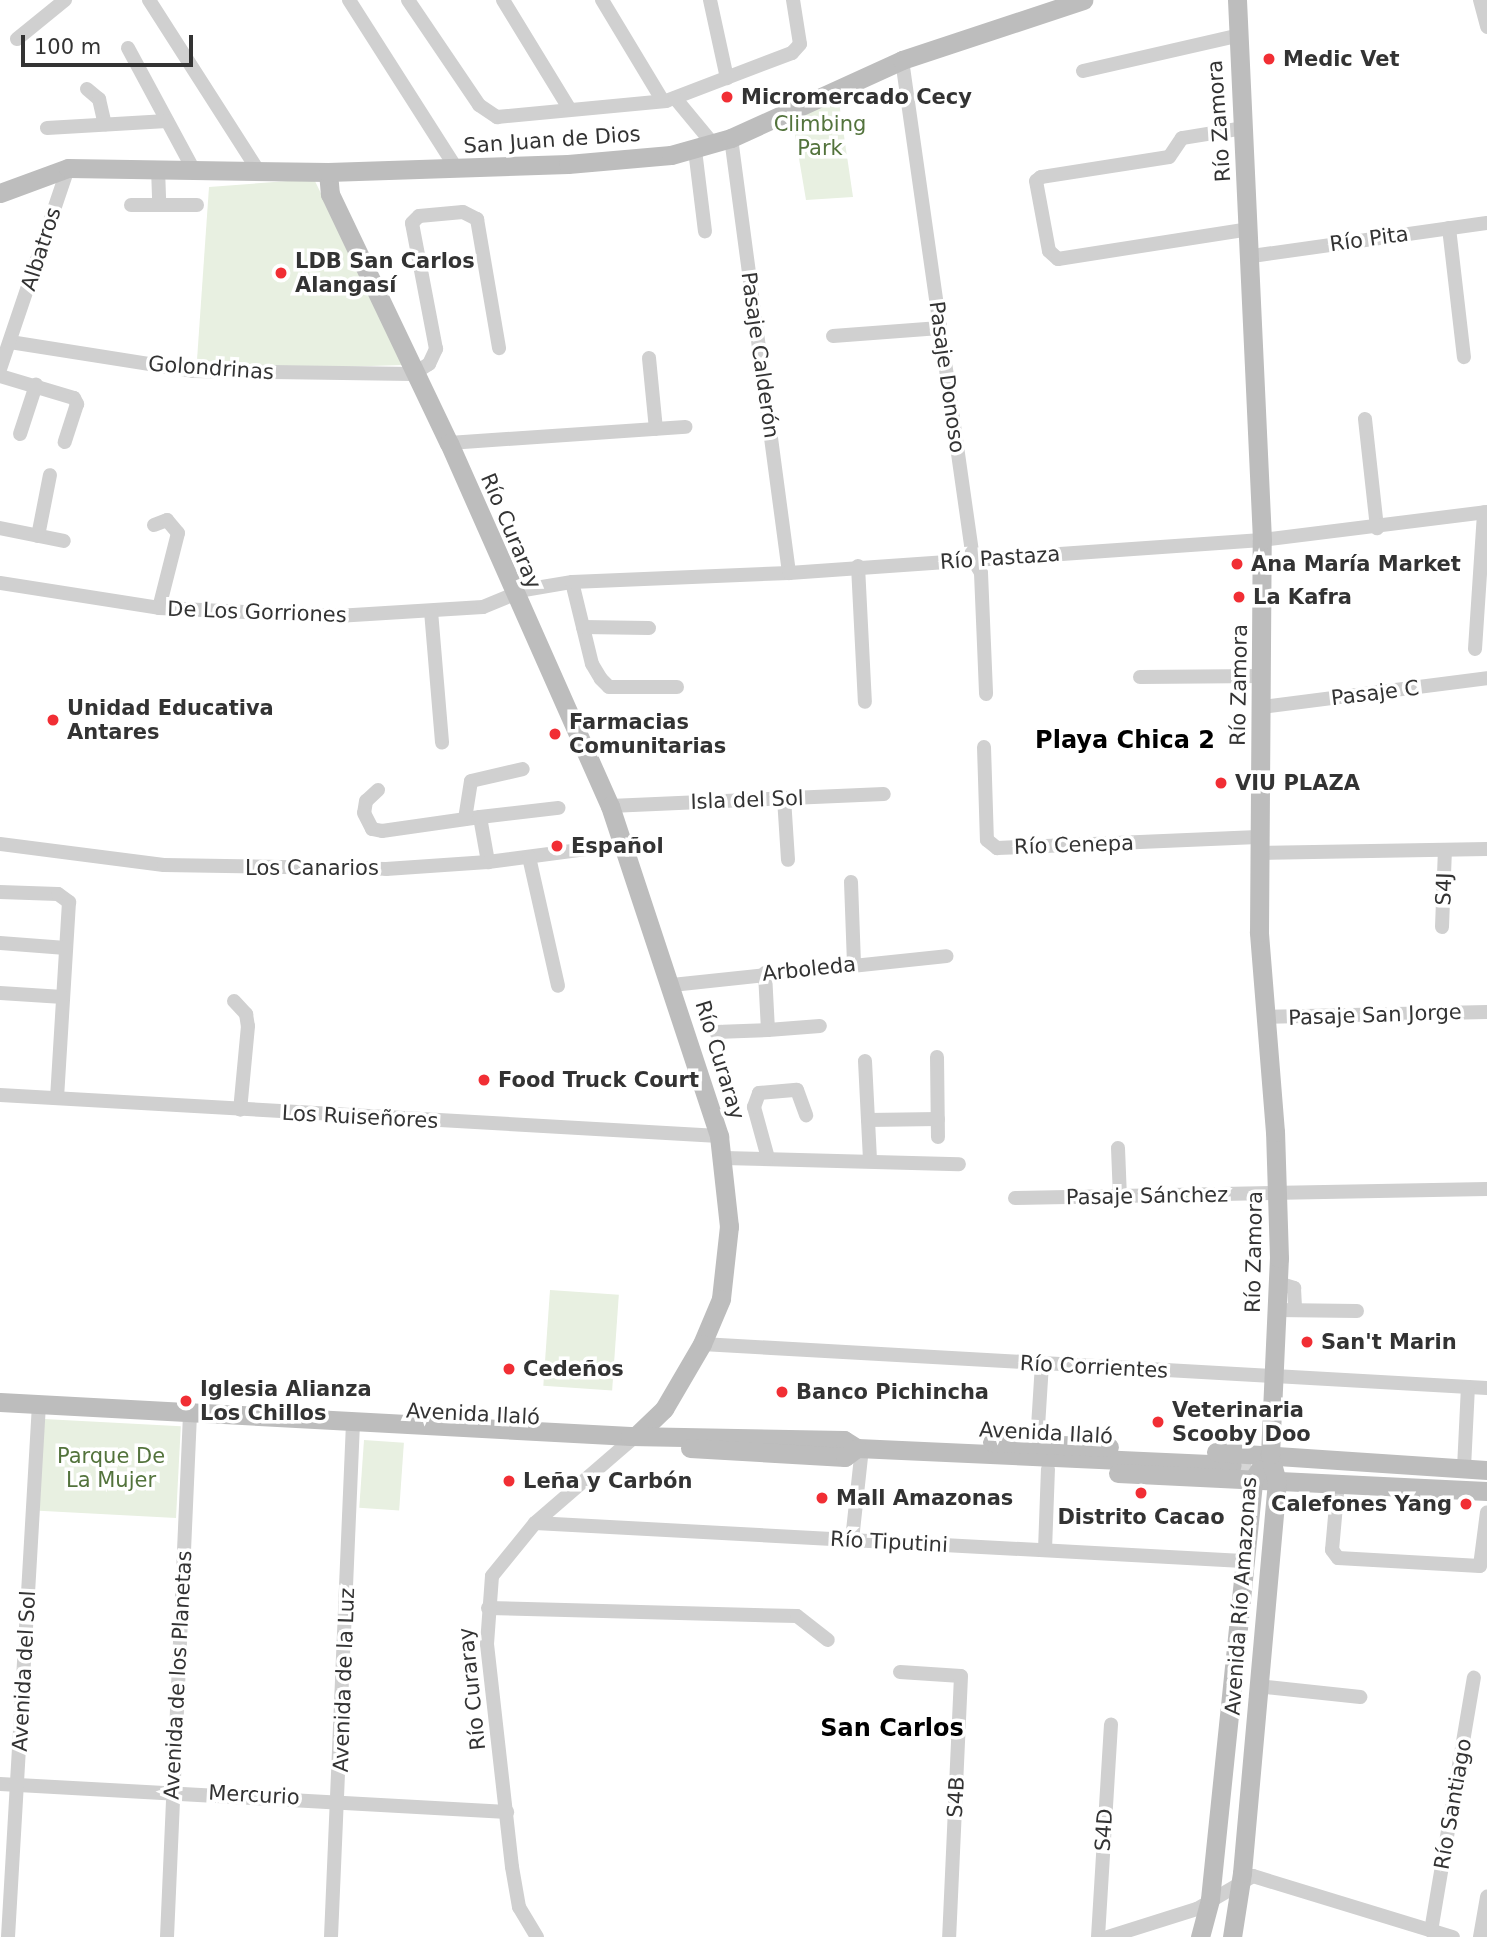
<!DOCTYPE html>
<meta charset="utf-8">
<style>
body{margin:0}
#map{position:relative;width:1487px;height:1937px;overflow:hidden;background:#fff;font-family:"DejaVu Sans",sans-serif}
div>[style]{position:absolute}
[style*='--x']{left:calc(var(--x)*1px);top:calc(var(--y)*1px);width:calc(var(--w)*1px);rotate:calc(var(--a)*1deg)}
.green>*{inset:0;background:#e8f0e1;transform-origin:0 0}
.secondary-tunnel>*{height:19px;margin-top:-9.5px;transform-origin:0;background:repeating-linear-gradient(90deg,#d6d6d6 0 19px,transparent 0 29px)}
.street>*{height:14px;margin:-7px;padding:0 7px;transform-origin:7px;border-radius:7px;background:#d0d0d0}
.secondary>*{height:19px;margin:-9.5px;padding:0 9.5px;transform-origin:9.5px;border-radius:9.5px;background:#bdbdbd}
.dots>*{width:19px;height:19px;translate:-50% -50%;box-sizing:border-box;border:4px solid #fff;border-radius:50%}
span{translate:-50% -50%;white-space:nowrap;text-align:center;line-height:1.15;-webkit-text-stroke:7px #fff;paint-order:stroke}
.poi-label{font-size:21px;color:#333;font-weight:700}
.left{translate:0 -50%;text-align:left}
.right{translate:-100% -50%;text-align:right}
.street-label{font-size:21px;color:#333}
.park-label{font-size:21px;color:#53733c}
.quarter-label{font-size:24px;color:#000;font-weight:700}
.scale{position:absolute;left:21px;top:35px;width:172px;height:32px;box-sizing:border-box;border:4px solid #333;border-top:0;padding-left:9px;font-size:21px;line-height:24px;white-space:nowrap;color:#333;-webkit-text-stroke:5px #fff;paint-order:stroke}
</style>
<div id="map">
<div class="green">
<div style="clip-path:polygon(839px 102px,853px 197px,806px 200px,792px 117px)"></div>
<div style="clip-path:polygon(314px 179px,403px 365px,274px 369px,197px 360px,209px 187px)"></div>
<div style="left:550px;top:1290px;width:69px;height:96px;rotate:4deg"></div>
<div style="left:44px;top:1419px;width:137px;height:92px;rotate:3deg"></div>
<div style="left:364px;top:1440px;width:40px;height:68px;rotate:4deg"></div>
</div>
<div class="secondary-tunnel">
<div style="--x:1232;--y:1465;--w:54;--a:3.2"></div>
</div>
<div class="street">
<div style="--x:149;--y:0;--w:201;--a:57.4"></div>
<div style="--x:349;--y:0;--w:199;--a:57.5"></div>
<div style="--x:408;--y:0;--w:127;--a:55.9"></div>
<div style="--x:479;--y:105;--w:22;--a:34"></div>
<div style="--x:497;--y:117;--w:170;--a:-5.4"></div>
<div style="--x:666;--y:101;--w:135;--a:-20.9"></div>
<div style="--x:792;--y:53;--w:12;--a:-48"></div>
<div style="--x:800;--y:44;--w:45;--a:-99"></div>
<div style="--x:503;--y:0;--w:127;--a:58.6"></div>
<div style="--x:602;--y:0;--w:118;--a:58.9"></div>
<div style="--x:710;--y:0;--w:80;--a:77.7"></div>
<div style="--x:1480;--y:0;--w:28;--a:75"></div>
<div style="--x:17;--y:39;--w:62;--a:-39.1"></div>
<div style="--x:128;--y:48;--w:135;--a:61.7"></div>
<div style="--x:902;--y:60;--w:504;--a:81.9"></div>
<div style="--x:973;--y:559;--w:16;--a:60"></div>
<div style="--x:981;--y:573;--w:121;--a:87.6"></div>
<div style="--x:1083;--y:71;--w:153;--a:-12.9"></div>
<div style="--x:87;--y:89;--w:16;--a:40"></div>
<div style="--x:99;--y:99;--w:26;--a:77"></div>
<div style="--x:675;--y:98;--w:60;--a:50.4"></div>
<div style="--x:47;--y:128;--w:120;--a:-3.3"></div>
<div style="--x:1244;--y:128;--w:63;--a:170.8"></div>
<div style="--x:1182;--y:138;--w:23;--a:124"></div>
<div style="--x:1169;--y:157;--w:130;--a:171.1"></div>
<div style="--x:1041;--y:177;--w:6;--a:141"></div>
<div style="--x:1036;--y:181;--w:71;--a:79.5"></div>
<div style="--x:1049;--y:251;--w:12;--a:42"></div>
<div style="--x:1058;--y:259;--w:194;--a:-8.9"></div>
<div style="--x:731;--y:138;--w:439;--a:82.4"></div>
<div style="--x:695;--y:150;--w:82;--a:83"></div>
<div style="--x:158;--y:168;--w:37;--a:88"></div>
<div style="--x:131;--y:205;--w:66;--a:0"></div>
<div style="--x:1449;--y:228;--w:130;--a:83.4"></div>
<div style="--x:1252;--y:256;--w:237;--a:-8"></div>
<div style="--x:833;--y:336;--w:107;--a:-4.3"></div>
<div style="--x:10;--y:342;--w:185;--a:9"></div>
<div style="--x:193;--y:371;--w:220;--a:0.8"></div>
<div style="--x:413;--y:374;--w:19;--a:-32"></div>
<div style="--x:429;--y:364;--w:17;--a:-65"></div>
<div style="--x:436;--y:349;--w:128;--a:-100.8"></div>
<div style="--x:412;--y:223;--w:10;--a:-45"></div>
<div style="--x:419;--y:216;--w:44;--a:-5.2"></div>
<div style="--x:463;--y:212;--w:16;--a:27"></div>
<div style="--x:477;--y:219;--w:131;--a:80.3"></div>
<div style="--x:649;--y:358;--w:71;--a:84.4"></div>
<div style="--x:0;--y:369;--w:212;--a:-71.3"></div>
<div style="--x:0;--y:376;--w:77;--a:16.6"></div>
<div style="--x:74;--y:398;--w:7;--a:63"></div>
<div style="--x:77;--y:404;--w:40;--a:108"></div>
<div style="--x:1365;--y:419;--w:110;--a:83.7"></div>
<div style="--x:20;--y:434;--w:52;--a:-71.9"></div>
<div style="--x:449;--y:443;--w:237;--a:-3.9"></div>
<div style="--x:154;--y:525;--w:14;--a:-21"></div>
<div style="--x:167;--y:520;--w:17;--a:50"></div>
<div style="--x:178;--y:533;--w:77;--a:104.2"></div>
<div style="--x:0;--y:528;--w:65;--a:11.5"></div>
<div style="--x:38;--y:536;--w:62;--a:-78.9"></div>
<div style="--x:858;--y:566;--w:136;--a:87.1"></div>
<div style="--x:572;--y:582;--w:84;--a:76.3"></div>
<div style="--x:592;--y:664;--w:17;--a:59"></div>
<div style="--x:601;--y:679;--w:11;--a:45"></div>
<div style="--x:609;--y:687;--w:68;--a:0"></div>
<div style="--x:0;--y:583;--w:161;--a:8.9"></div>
<div style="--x:159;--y:608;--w:178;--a:2.6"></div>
<div style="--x:337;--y:616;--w:146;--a:-3.5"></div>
<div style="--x:483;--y:607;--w:44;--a:-22.5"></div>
<div style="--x:524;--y:590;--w:49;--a:-9.5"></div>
<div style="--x:572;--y:582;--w:217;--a:-2.4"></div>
<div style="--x:789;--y:573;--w:474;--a:-4"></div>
<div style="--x:1262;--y:540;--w:227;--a:-7.1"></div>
<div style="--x:431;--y:611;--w:132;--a:85.2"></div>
<div style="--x:583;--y:627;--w:66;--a:0.9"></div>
<div style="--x:1475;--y:649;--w:137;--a:-86.2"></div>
<div style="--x:1140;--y:677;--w:123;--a:-0.5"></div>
<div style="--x:1262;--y:707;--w:227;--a:-7.3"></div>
<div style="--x:984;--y:747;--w:93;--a:88.2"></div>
<div style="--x:987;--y:840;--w:13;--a:39"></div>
<div style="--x:997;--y:848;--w:261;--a:-2.4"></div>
<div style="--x:378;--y:790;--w:16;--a:137"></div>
<div style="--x:366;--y:801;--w:12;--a:99"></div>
<div style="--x:364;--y:813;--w:18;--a:63"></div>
<div style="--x:372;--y:829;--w:10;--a:11"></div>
<div style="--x:382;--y:831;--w:99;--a:-8.1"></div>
<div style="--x:480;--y:817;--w:46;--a:79.9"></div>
<div style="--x:784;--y:798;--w:62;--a:86.3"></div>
<div style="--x:610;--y:806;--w:274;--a:-2.5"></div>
<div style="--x:480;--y:817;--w:79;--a:-6.6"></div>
<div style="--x:465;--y:819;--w:38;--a:-81"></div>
<div style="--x:471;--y:781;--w:53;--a:-13"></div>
<div style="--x:0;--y:844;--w:165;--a:7.3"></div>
<div style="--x:164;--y:865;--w:222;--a:1"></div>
<div style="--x:386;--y:869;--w:102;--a:-3.9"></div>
<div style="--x:488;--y:862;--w:137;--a:-7.5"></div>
<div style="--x:1258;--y:853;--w:229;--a:-1"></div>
<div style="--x:529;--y:857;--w:132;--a:77.3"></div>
<div style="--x:851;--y:882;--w:82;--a:87.9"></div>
<div style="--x:0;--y:892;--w:58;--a:2"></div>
<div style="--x:58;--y:894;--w:14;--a:36"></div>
<div style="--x:69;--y:902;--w:196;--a:93.5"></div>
<div style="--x:1442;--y:927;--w:77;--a:-87.8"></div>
<div style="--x:0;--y:943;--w:66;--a:4.3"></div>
<div style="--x:765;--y:973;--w:57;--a:87"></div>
<div style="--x:768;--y:1030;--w:52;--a:-4.4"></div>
<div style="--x:672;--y:985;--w:276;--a:-6"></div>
<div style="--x:0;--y:993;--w:63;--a:3.6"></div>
<div style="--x:234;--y:1001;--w:18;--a:47"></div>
<div style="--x:246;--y:1014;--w:12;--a:81"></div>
<div style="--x:248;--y:1026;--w:84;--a:95.4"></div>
<div style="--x:1264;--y:1017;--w:223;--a:-1.3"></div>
<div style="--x:716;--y:1032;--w:52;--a:-2.2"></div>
<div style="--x:937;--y:1057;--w:80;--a:89.3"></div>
<div style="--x:865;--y:1061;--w:99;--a:87.1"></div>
<div style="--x:0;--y:1095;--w:720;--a:3.26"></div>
<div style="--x:868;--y:1120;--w:70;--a:-0.8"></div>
<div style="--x:1118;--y:1148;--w:50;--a:87.7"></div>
<div style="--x:724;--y:1158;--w:235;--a:1.5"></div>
<div style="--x:768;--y:1158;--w:53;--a:-105.4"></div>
<div style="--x:754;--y:1107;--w:15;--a:-70"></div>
<div style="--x:759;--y:1093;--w:38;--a:-5"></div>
<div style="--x:797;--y:1090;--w:27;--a:70"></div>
<div style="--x:1015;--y:1198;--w:472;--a:-1.1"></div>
<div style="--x:1278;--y:1283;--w:17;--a:17"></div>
<div style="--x:1294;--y:1288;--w:22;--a:87"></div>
<div style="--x:1277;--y:1310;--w:80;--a:0.7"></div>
<div style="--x:702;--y:1344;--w:786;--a:3.21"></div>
<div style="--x:1037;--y:1443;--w:79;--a:-86.4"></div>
<div style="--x:1464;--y:1468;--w:81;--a:-87.2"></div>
<div style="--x:1338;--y:1483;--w:67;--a:95.1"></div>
<div style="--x:1332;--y:1550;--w:10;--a:53"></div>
<div style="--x:1338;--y:1558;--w:142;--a:3.2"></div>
<div style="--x:1480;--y:1566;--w:54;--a:-82.6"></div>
<div style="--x:535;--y:1523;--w:709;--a:3.07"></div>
<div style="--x:852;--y:1540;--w:93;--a:-83.8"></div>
<div style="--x:1045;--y:1550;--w:81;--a:-87.9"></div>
<div style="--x:488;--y:1608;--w:309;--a:1.5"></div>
<div style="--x:797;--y:1616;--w:39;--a:38"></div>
<div style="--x:900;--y:1672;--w:61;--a:3.8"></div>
<div style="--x:961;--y:1676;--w:261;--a:92.6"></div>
<div style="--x:1257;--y:1686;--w:104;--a:6.1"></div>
<div style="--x:0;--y:1784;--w:508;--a:3.16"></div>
<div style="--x:1431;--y:1931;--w:257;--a:-80.4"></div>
<div style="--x:8;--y:1937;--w:533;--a:-86.67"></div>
<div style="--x:167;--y:1937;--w:524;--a:-87.48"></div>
<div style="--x:331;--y:1937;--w:515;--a:-87.55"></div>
<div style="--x:537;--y:1937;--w:35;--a:-121"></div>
<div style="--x:519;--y:1907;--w:41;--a:-99.9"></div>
<div style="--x:512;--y:1867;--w:224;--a:-96.4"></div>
<div style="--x:487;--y:1644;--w:68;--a:-85.8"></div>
<div style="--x:492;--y:1576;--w:68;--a:-50.9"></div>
<div style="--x:535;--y:1523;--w:135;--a:-40.8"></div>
<div style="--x:1098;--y:1937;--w:213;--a:-86.5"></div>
<div style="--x:1108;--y:1937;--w:93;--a:-17.5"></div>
<div style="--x:1197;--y:1909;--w:65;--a:-30.5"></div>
<div style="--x:1253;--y:1876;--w:209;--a:17"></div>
<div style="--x:1480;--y:1937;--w:41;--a:-80.1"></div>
</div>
<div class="secondary">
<div style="--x:328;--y:172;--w:22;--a:85"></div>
<div style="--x:330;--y:194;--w:276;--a:64.5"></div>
<div style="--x:449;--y:443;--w:397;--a:66.1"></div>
<div style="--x:610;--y:806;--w:348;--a:71.7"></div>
<div style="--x:719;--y:1136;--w:91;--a:83.7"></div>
<div style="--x:729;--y:1226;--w:73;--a:96.3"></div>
<div style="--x:721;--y:1299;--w:49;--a:112.9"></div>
<div style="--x:702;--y:1344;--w:75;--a:120.3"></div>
<div style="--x:664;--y:1409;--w:37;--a:136"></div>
<div style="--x:0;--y:193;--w:72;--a:-20.2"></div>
<div style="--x:68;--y:168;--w:260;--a:0.9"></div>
<div style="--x:328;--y:172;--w:240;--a:-1.9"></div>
<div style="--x:568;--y:164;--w:103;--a:-5"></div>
<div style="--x:671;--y:155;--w:62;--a:-15.8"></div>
<div style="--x:731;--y:138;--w:188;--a:-24.5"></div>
<div style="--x:902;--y:60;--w:191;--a:-18.3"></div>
<div style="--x:0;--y:1402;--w:631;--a:3.09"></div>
<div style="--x:630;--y:1436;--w:214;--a:1.1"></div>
<div style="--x:844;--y:1440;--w:15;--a:32"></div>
<div style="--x:857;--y:1448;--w:375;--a:2.6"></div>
<div style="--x:992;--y:1442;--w:117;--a:2.4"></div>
<div style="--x:690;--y:1448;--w:155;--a:3.3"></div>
<div style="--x:845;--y:1457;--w:15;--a:-37"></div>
<div style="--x:1216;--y:1452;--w:272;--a:3.8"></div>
<div style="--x:1118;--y:1473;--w:369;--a:2.8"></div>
<div style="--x:1200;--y:1937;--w:39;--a:-75"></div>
<div style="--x:1210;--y:1899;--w:421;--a:-84.1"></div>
<div style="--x:1253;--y:1480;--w:12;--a:-59"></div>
<div style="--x:1232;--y:1937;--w:65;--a:-81.1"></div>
<div style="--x:1242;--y:1873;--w:393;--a:-84.9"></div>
<div style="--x:1277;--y:1482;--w:28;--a:-105"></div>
<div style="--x:1270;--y:1455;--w:197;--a:-87.4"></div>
<div style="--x:1279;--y:1258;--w:126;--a:-91.8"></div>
<div style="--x:1275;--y:1132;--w:201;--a:-94.6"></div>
<div style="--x:1259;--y:932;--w:392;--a:-89.6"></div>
<div style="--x:1262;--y:540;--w:541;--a:-92.65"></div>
</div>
<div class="dots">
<div style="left:1269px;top:59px;background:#f12e34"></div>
<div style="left:727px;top:97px;background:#f12e34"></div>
<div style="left:281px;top:273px;background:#f12e34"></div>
<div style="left:1237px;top:564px;background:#f12e34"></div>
<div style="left:1239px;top:597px;background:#f12e34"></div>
<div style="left:53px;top:720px;background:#f12e34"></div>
<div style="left:555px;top:734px;background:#f12e34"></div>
<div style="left:1221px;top:783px;background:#f12e34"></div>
<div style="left:557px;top:846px;background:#f12e34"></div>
<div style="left:484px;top:1080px;background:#f12e34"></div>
<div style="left:1307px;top:1342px;background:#f12e34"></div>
<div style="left:509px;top:1369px;background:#f12e34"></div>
<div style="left:782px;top:1392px;background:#f12e34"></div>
<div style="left:186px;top:1401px;background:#f12e34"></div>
<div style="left:1158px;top:1422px;background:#f12e34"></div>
<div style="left:509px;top:1481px;background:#f12e34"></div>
<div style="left:1141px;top:1493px;background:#f12e34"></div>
<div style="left:822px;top:1498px;background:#f12e34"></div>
<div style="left:1466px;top:1504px;background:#f12e34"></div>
</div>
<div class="poi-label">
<span class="left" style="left:1283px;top:59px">Medic Vet</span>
<span class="left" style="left:741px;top:97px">Micromercado Cecy</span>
<span class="left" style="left:295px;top:273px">LDB San Carlos<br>Alangasí</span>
<span class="left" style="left:1251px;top:564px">Ana María Market</span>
<span class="left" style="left:1253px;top:597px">La Kafra</span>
<span class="left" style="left:67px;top:720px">Unidad Educativa<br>Antares</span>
<span class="left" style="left:569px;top:734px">Farmacias<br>Comunitarias</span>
<span class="left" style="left:1235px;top:783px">VIU PLAZA</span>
<span class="left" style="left:571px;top:846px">Español</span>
<span class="left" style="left:498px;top:1080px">Food Truck Court</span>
<span class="left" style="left:1321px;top:1342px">San't Marin</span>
<span class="left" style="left:523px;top:1369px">Cedeños</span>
<span class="left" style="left:200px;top:1401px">Iglesia Alianza<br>Los Chillos</span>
<span class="left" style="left:796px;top:1392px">Banco Pichincha</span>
<span class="left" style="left:1172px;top:1422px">Veterinaria<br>Scooby Doo</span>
<span class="left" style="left:523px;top:1481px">Leña y Carbón</span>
<span class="left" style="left:836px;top:1498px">Mall Amazonas</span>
<span class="right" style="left:1452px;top:1504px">Calefones Yang</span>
<span style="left:1141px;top:1517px">Distrito Cacao</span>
</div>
<div class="street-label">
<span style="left:1219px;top:121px;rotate:-94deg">Río Zamora</span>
<span style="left:552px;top:140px;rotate:-4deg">San Juan de Dios</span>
<span style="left:1369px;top:239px;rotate:-8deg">Río Pita</span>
<span style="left:41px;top:249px;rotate:-72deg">Albatros</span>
<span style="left:760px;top:355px;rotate:82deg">Pasaje Calderón</span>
<span style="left:211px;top:368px;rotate:4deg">Golondrinas</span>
<span style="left:947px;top:377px;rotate:82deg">Pasaje Donoso</span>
<span style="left:511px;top:531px;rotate:67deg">Río Curaray</span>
<span style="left:1000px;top:558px;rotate:-4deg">Río Pastaza</span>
<span style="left:257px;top:612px;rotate:2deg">De Los Gorriones</span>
<span style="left:1239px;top:685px;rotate:-89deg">Río Zamora</span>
<span style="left:1375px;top:693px;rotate:-7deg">Pasaje C</span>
<span style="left:747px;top:800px;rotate:-2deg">Isla del Sol</span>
<span style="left:1074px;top:845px;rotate:-2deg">Río Cenepa</span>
<span style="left:312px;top:868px">Los Canarios</span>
<span style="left:1444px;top:889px;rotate:-88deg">S4J</span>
<span style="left:809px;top:969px;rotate:-6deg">Arboleda</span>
<span style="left:1375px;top:1015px;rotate:-2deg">Pasaje San Jorge</span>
<span style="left:720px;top:1060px;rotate:73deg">Río Curaray</span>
<span style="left:360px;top:1117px;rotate:3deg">Los Ruiseñores</span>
<span style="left:1147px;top:1196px;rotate:-1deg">Pasaje Sánchez</span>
<span style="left:1254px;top:1252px;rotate:-89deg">Río Zamora</span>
<span style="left:1094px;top:1367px;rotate:3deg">Río Corrientes</span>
<span style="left:473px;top:1414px;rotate:3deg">Avenida Ilaló</span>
<span style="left:1046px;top:1433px;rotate:3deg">Avenida Ilaló</span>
<span style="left:889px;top:1542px;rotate:3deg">Río Tiputini</span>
<span style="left:1241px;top:1596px;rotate:-86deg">Avenida Río Amazonas</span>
<span style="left:24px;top:1671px;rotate:-87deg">Avenida del Sol</span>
<span style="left:178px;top:1675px;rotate:-87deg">Avenida de los Planetas</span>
<span style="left:344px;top:1680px;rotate:-88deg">Avenida de la Luz</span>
<span style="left:472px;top:1689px;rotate:-96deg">Río Curaray</span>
<span style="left:254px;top:1795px;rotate:3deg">Mercurio</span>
<span style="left:956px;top:1797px;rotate:-87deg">S4B</span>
<span style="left:1453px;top:1804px;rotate:-80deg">Río Santiago</span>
<span style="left:1104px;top:1830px;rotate:-86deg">S4D</span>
</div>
<div class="park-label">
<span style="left:820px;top:136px">Climbing<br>Park</span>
<span style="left:111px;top:1468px">Parque De<br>La Mujer</span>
</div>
<div class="quarter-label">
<span style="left:1125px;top:741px">Playa Chica 2</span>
<span style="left:892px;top:1729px">San Carlos</span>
</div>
<div class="scale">100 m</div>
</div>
